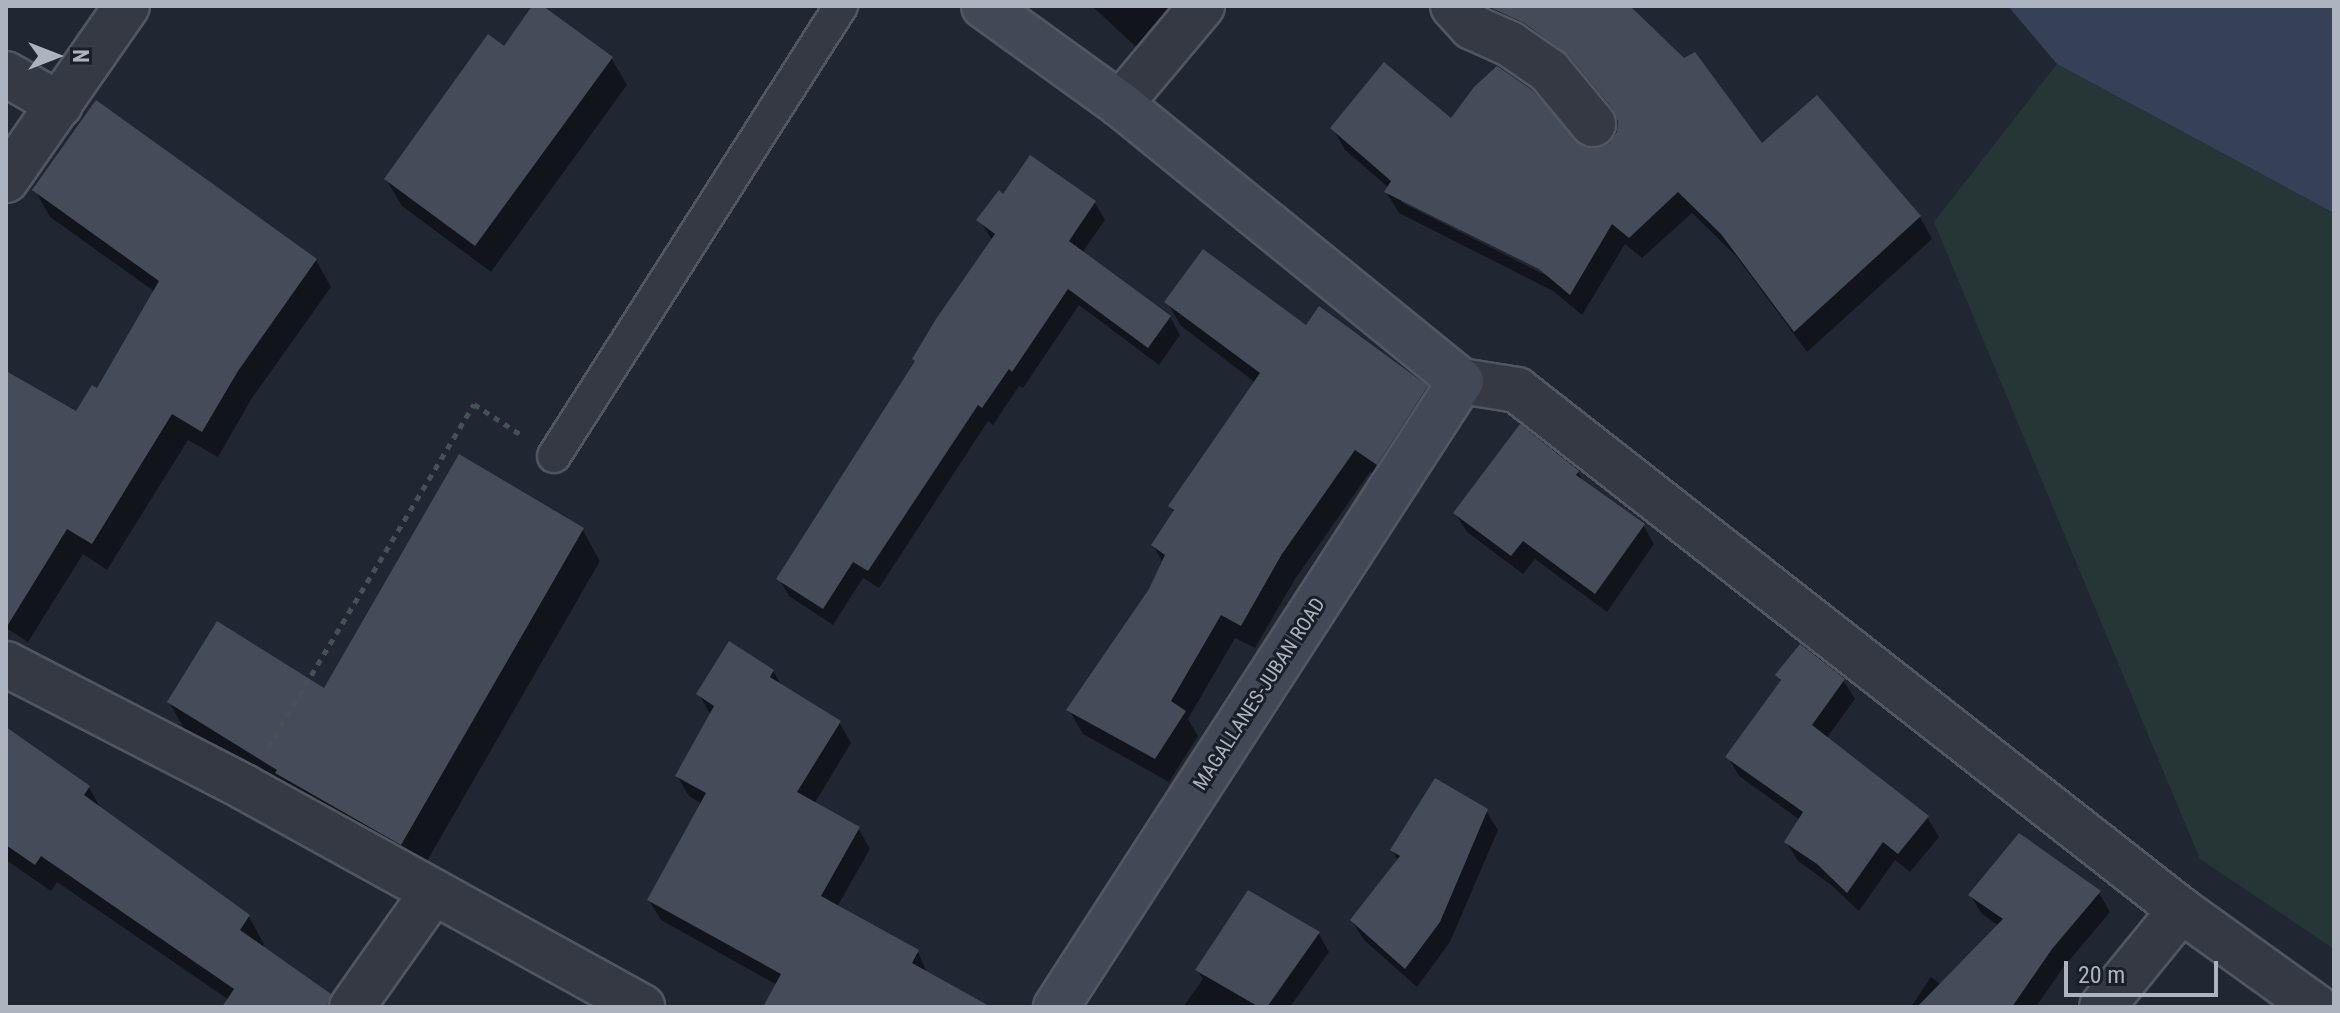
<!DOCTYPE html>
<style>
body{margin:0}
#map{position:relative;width:2340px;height:1013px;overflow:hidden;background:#212732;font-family:"Roboto Condensed",sans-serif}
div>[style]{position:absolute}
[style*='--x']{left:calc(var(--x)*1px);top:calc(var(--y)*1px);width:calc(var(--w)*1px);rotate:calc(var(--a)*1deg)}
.green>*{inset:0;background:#263637}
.water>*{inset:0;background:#364158}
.shadow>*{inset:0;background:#0007}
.building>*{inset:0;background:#444c5a}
.path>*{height:5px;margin-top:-2.5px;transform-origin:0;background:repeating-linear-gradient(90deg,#445155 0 6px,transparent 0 12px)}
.roads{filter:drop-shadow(2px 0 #515661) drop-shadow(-2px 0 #515661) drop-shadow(0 2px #515661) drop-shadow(0 -2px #515661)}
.service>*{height:32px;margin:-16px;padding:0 16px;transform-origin:16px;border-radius:16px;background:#343943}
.minor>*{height:44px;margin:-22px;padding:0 22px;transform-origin:22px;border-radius:22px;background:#343943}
.secondary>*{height:44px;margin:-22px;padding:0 22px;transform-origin:22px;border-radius:22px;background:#424856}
span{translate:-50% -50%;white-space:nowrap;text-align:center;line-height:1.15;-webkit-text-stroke:6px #191e27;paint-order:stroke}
.street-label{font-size:20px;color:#aeb3c0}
.frame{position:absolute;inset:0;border:8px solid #aeb3c0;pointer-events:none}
.north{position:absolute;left:16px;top:16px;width:80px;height:80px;-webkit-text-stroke:6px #191e27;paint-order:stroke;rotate:90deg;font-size:22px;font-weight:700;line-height:32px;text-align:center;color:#aeb3c0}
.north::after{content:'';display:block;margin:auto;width:28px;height:36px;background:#aeb3c0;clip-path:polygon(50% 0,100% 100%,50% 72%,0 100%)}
.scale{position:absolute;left:2064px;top:961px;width:154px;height:36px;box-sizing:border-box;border:4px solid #aeb3c0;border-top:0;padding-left:10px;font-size:24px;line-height:28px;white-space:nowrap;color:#aeb3c0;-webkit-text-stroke:6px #191e27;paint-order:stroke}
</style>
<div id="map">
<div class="green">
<div style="clip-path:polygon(2057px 64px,2334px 213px,2334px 949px,2200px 859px,1934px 222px)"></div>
</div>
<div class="water">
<div style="clip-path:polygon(2008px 6px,2334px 6px,2334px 213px,2057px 64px)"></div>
</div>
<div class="shadow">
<div style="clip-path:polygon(535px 6px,540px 6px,611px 58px,627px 85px,491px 272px,402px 206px,386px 179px,504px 49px)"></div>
<div style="clip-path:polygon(1092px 6px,1182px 6px,1150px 60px)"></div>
<div style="clip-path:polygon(evenodd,1483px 6px,1627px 6px,1761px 146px,1817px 98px,1920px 217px,1932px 239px,1807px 352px,1736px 256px,1692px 213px,1642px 258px,1625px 244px,1582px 315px,1553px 291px,1399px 213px,1386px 192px,1389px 188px,1345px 150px,1333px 129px,1452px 121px,1598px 150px,1611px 144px,1619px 133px,1620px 121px,1583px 77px,1539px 45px,1502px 28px,1483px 6px,1401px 198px,1549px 272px,1547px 276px,1401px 202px,1401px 198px)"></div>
<div style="clip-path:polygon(35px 190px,316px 260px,331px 287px,252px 398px,218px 457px,188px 440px,107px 570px,83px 554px,28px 642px,6px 628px,6px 373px,77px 414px,98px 391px,155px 292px,50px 217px)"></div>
<div style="clip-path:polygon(1004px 196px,1095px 203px,1105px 220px,1082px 253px,1170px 317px,1180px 335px,1159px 365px,1079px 305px,1023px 388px,1019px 386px,993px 425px,988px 421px,879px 588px,863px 578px,833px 625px,789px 596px,779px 579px,916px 363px,914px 359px,993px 241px,979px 220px)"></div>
<div style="clip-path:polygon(1167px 302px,1307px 327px,1426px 388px,1440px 412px,1391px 488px,1370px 472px,1295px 579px,1255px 648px,1235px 638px,1188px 719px,1198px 736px,1169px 782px,1083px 734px,1069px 710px,1150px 590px,1163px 563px,1153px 545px,1174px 514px,1170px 506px,1256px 383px,1181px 326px)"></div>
<div style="clip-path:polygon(1578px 472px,1584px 483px,1643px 525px,1654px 544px,1607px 612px,1535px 559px,1523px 574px,1467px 532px,1455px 513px)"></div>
<div style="clip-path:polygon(582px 529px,600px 561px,419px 875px,187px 734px,169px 702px,325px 691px)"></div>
<div style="clip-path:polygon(773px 671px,782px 686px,839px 722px,851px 743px,814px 804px,858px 828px,870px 849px,837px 907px,918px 952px,928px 975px,987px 1007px,765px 1007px,777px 985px,661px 920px,649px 900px,702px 804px,689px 796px,677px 776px,711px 716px,699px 694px)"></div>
<div style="clip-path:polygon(1777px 675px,1843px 680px,1855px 699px,1826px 739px,1927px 817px,1939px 837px,1910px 872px,1895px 860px,1859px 911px,1830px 884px,1798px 861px,1786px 842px,1800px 820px,1739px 776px,1728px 757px,1781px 682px)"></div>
<div style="clip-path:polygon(6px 729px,89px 787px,102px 811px,249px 917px,264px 944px,262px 948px,325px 992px,334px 1007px,224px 1007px,229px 1000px,57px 882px,51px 891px,6px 860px)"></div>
<div style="clip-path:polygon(1486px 811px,1498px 830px,1450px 942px,1417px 987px,1364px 940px,1352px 921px,1398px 861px,1392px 850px)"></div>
<div style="clip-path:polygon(2099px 893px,2110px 912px,2062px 969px,2036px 1007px,1911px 1007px,1931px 977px,1941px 985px,1999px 926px,1982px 914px,1970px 895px)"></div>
<div style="clip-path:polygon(1319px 934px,1329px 952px,1290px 1007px,1183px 1007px,1203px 979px,1197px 970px)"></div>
</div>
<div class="building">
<div style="clip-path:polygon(532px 6px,543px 6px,613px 57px,475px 246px,384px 179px,488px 34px,504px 46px)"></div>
<div style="clip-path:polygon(1487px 6px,1630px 6px,1684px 58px,1695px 52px,1762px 143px,1817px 95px,1921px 216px,1794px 332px,1721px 234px,1678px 192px,1629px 238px,1612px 224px,1570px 295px,1539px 269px,1384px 192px,1391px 181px,1330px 128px,1384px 62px,1451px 118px,1474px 87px,1497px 66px,1532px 90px,1584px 147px,1598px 148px,1610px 143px,1617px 132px,1618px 121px,1613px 109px,1568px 55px,1524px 23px)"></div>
<div style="clip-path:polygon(96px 100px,317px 259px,238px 371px,202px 432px,172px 414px,92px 544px,67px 529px,6px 628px,6px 371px,76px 411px,92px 385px,97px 388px,159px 281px,32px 190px)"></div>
<div style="clip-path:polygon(1030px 155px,1096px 201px,1069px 241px,1171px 316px,1148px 348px,1068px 289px,1012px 372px,1009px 369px,982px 408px,978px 405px,868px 571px,853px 562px,823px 609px,776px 579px,915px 361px,912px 359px,936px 319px,995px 234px,976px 220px,999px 190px,1003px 194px)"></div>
<div style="clip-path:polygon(1203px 249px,1306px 325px,1319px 306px,1428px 386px,1377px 465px,1355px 450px,1282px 554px,1241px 626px,1221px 615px,1171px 701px,1186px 711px,1155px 759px,1066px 710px,1149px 589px,1165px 555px,1151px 545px,1174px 510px,1168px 506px,1260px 373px,1164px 302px)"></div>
<div style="clip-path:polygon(1520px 424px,1579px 471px,1576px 475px,1645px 524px,1595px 594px,1523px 541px,1511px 556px,1453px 513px)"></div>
<div style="clip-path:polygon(459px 454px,584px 528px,401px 845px,275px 773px,277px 770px,167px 702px,217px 621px,324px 688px)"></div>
<div style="clip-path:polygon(729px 641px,774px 670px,770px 677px,841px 721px,797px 792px,860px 827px,821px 896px,919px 950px,912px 963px,991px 1007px,763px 1007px,781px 974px,647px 900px,706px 793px,675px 776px,714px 706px,696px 694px)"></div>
<div style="clip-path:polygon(1800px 644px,1845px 679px,1812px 725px,1929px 816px,1898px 854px,1883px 842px,1847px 893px,1817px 864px,1784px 842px,1803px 812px,1725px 757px,1781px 680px,1775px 675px)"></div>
<div style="clip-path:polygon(6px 727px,90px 786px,84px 795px,250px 915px,240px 930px,331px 994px,327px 1007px,222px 1007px,234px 989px,41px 856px,35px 865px,6px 845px)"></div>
<div style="clip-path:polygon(1435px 778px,1488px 809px,1440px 922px,1405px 969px,1350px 920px,1400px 856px,1390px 850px)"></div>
<div style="clip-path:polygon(2019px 833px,2101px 891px,2052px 949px,2012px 1007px,1917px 1007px,2003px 919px,1968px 895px)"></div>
<div style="clip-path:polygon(1248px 890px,1320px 932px,1267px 1007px,1259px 1007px,1195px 970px)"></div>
</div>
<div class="path">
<div style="--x:268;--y:747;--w:400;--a:-59"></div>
<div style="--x:474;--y:404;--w:55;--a:33.1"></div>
</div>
<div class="roads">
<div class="service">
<div style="--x:554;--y:456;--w:534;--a:-57.47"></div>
</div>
<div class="minor">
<div style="--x:1453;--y:6;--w:28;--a:48"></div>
<div style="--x:1472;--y:27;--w:42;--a:24.1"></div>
<div style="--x:1510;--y:44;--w:47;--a:34.7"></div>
<div style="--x:1549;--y:71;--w:69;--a:50.3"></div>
<div style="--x:6;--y:74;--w:62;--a:29.9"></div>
<div style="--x:1120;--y:104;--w:128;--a:-50.1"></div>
<div style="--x:6;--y:180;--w:212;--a:-55.2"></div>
<div style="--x:1461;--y:381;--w:57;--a:9.1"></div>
<div style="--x:1517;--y:390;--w:843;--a:38.07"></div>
<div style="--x:2181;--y:910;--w:166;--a:35.7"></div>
<div style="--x:6;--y:664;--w:268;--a:27.3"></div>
<div style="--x:244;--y:787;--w:455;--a:28.9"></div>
<div style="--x:352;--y:1007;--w:141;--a:-54.8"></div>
<div style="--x:2102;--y:1007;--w:125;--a:-50.8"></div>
</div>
<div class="secondary">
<div style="--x:984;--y:6;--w:168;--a:35.8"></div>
<div style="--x:1120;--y:104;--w:439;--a:39.1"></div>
<div style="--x:1461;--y:381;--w:746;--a:122.9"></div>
</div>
</div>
<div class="street-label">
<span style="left:1259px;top:694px;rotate:-57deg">MAGALLANES-JUBAN ROAD</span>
</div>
<div class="frame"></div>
<div class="north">N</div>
<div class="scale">20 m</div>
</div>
